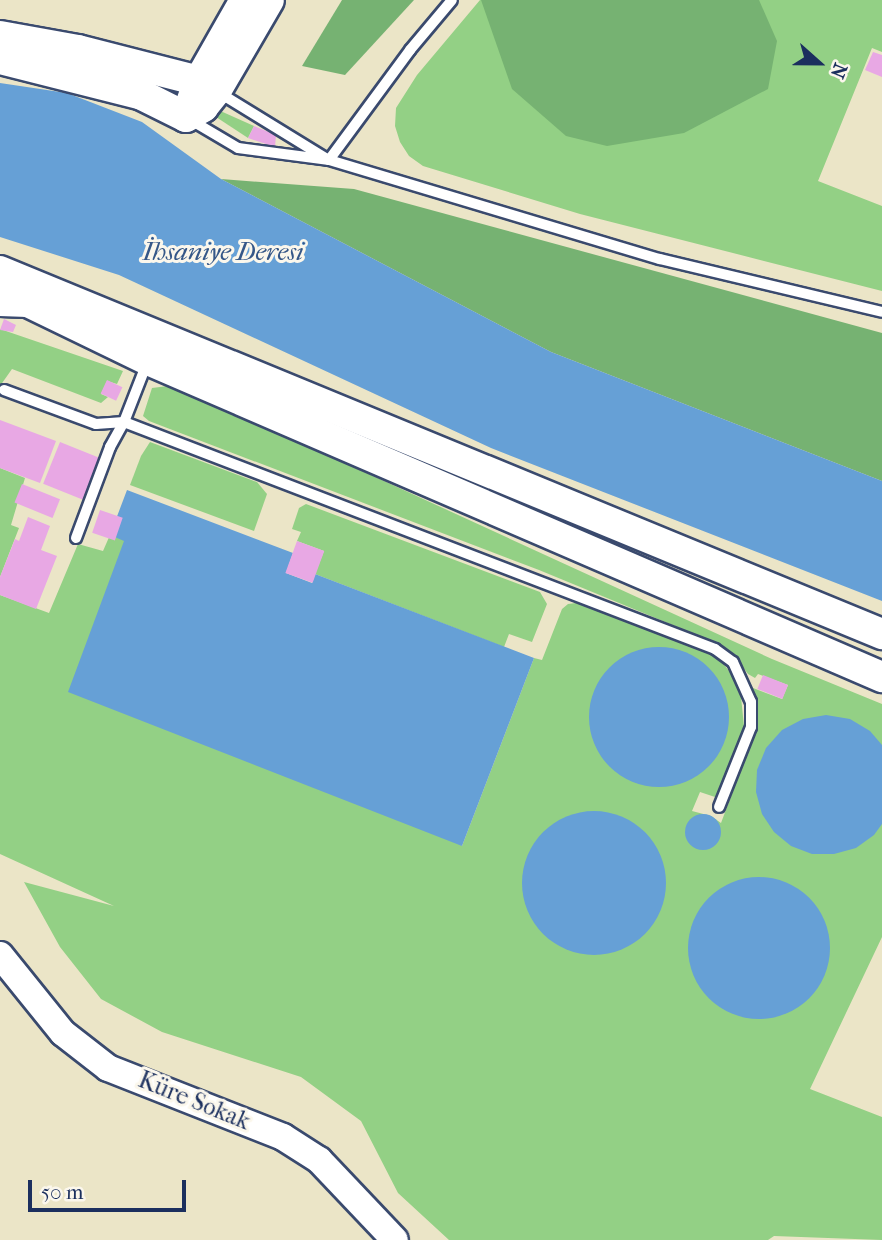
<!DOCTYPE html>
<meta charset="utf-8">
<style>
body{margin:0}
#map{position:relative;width:882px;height:1240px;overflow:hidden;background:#ebe5c7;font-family:"IM FELL French Canon",serif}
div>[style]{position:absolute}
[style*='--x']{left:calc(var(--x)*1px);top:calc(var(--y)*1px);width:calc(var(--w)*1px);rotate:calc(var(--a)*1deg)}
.green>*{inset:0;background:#93d085}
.forest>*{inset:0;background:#76b272}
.water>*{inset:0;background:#66a0d6}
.round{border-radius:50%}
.building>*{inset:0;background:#e8a8e4;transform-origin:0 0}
.roads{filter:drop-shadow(2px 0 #3a4a6e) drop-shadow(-2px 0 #3a4a6e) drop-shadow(0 2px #3a4a6e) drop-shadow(0 -2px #3a4a6e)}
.service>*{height:10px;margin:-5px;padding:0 5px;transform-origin:5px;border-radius:5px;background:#fff}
.tertiary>*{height:26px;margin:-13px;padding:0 13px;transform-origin:13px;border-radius:13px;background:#fff}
.secondary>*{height:30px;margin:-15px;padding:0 15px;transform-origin:15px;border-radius:15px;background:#fff}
span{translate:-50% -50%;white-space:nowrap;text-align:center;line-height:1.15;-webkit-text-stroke:6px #fbf7ec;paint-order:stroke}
.street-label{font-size:24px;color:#1b2f5e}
.water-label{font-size:26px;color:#355788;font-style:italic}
.north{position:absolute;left:784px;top:28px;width:70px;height:70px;-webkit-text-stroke:5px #fbf7ec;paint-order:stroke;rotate:111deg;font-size:19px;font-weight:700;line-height:28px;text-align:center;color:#1b2f5e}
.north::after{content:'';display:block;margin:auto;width:24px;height:32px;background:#1b2f5e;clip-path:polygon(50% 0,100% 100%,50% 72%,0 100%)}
.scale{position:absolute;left:28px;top:1180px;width:158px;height:32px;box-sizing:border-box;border:4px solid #1b2f5e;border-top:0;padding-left:9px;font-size:21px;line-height:24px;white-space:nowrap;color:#1b2f5e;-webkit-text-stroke:5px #fbf7ec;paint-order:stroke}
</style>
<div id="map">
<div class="green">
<div style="clip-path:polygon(480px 0,882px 0,882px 52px,872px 48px,818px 181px,882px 206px,882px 291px,580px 214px,423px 166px,409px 156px,400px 142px,395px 126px,396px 108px,417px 75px)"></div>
<div style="clip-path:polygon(216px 109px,254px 126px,248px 138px,213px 115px)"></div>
<div style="clip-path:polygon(0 329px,123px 371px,117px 384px,107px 381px,101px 394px,108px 397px,101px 403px,12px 369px,0 386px)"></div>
<div style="clip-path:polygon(168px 386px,299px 442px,772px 659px,882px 704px,882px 937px,810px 1089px,882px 1117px,882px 1240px,774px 1236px,768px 1240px,449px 1240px,398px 1193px,361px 1121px,301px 1077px,162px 1032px,101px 999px,60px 947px,24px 882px,114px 906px,0 854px,0 595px,49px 613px,78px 544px,103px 551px,110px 535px,124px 540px,462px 846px,534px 658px,542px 660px,562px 609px,568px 604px,576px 603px,706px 651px,721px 661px,730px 672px,741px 697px,744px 726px,720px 793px,715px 797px,700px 792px,692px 811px,711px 816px,721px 823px,757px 727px,753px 688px,782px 699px,788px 685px,758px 674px,755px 678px,748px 674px,735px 656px,722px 646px,692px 633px,539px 570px,149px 421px,143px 416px,152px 388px)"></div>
<div style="clip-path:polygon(150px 442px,257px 482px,267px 494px,254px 531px,130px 485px,141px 456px)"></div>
<div style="clip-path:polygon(0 468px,25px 478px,11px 525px,19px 528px,0 577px)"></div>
<div style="clip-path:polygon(306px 504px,540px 592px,547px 604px,532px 642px,509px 634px,504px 647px,315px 574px,324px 551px,297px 541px,301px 532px,292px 529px,299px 508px)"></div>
</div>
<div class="forest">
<div style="clip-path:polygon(342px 0,414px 0,345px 75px,302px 66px)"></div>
<div style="clip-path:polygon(481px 0,759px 0,777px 41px,768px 89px,684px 133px,607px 146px,566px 136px,512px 89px)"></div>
<div style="clip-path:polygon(221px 179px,354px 189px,882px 333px,882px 481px,551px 352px)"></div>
</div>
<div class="water">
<div style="clip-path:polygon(0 83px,67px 93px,142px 122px,221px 179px,551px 352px,882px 481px,882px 601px,491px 448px,119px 275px,0 237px)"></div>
<div style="clip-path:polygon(127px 490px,293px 553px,286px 573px,312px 583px,315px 574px,534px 658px,462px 846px,68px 692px,124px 541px,110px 535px)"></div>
<div class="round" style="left:589px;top:647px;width:140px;height:140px"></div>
<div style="clip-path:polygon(826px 715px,850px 719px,870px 731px,882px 745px,882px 824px,874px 835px,856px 848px,834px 854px,812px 854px,791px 846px,774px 832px,762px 814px,756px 792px,757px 770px,766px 748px,782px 730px,803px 719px)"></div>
<div class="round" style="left:522px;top:811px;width:144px;height:144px"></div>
<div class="round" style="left:685px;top:814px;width:36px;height:36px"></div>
<div class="round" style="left:688px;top:877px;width:142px;height:142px"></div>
</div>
<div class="building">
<div style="clip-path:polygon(873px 52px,882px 55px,882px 77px,865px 70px)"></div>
<div style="clip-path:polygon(254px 126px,276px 135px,275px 147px,248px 138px)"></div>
<div style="clip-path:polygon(4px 319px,16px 325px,13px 332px,0 330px)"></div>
<div style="left:107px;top:380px;width:17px;height:15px;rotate:25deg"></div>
<div style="clip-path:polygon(0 420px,56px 441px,40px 483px,0 468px)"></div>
<div style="left:60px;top:442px;width:45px;height:45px;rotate:22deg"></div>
<div style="left:22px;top:484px;width:41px;height:20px;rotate:22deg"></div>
<div style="left:100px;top:510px;width:24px;height:24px;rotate:19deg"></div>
<div style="clip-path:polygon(28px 517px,50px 526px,41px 550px,57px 556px,36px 609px,0 595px,0 577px,15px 539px,19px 541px)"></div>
<div style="left:297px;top:541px;width:29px;height:34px;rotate:20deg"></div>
<div style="left:763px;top:675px;width:27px;height:15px;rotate:22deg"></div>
</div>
<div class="roads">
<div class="service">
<div style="--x:218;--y:92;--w:128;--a:31.6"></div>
<div style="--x:189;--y:119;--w:57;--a:30.6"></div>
<div style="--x:238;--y:148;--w:92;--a:7.5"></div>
<div style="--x:329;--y:160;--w:345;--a:16.7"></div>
<div style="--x:660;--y:259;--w:228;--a:13.4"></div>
<div style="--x:329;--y:160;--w:137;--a:-53.6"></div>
<div style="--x:410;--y:50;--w:65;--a:-50"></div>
<div style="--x:4;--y:390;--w:98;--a:20.3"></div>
<div style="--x:96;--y:424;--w:28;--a:-4"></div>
<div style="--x:124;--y:422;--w:633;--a:21.01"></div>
<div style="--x:715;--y:649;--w:22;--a:36"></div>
<div style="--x:733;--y:662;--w:44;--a:65.8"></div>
<div style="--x:751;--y:702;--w:25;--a:90"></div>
<div style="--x:751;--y:727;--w:86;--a:111.8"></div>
<div style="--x:76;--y:538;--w:97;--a:-69.5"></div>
<div style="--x:110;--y:447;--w:29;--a:-61"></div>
<div style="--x:124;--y:422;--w:63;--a:-68.7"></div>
</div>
<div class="tertiary">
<div style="--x:0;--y:955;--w:100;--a:51.1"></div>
<div style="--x:63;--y:1033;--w:57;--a:37.9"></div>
<div style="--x:108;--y:1068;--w:188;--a:21.5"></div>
<div style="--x:283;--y:1137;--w:43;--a:32.6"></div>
<div style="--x:319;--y:1160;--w:110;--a:46.5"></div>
</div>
<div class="secondary">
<div style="--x:0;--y:36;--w:79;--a:10.2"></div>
<div style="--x:78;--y:50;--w:125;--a:14.4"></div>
<div style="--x:0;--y:59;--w:146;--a:14.2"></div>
<div style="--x:142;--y:95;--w:49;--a:26.6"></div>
<div style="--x:192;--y:100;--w:20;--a:-70"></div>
<div style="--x:199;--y:81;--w:93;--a:-60.4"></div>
<div style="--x:186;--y:117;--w:20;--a:-30"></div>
<div style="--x:203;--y:107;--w:21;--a:-51"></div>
<div style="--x:216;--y:91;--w:105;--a:-59.8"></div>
<div style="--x:0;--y:271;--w:954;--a:22.37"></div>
<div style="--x:0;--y:301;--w:28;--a:2"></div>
<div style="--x:28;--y:302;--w:133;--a:25.8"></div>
<div style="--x:148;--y:360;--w:800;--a:23.36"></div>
</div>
</div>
<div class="street-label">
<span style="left:194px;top:1101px;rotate:22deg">Küre Sokak</span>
</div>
<div class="water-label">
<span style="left:223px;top:252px">İhsaniye Deresi</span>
</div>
<div class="north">N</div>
<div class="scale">50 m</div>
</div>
